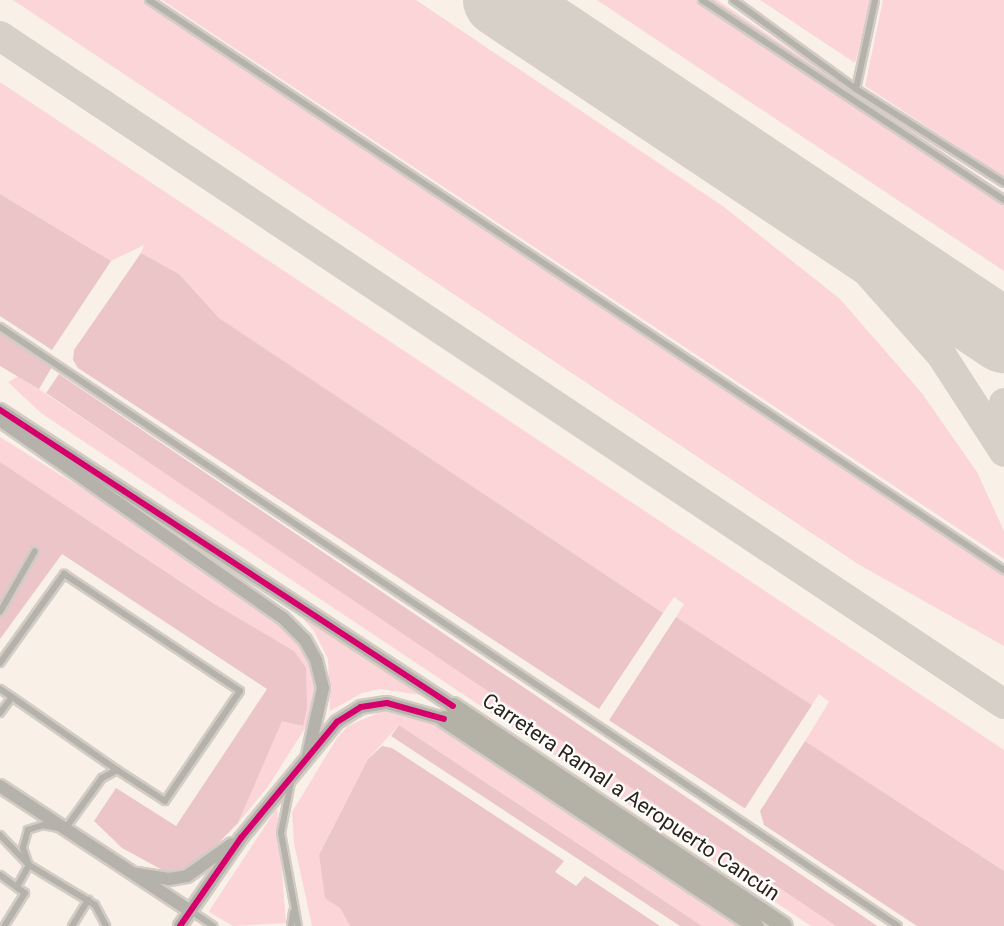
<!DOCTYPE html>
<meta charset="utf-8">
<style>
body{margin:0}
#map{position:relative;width:1004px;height:926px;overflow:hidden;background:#f9f1e8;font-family:Roboto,sans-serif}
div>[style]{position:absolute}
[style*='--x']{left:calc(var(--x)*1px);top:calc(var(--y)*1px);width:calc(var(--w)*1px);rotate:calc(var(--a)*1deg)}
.green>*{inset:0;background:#fbd5d8}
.forest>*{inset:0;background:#ebc5c8;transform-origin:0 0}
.taxiway>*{height:30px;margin:-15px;padding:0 15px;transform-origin:15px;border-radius:15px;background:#d6d0c8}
.runway>*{height:74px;margin:-37px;padding:0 37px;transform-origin:37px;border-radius:37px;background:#d6d0c8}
.roads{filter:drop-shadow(2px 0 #d2ccc5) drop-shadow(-2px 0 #d2ccc5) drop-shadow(0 2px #d2ccc5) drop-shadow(0 -2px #d2ccc5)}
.service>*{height:6px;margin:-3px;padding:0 3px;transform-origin:3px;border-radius:3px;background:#b4b2aa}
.minor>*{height:12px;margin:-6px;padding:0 6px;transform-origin:6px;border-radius:6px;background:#b4b2aa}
.secondary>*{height:16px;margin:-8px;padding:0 8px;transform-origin:8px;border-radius:8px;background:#b4b1a7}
.cycleway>*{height:6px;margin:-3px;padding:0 3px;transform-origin:3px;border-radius:3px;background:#d6006c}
span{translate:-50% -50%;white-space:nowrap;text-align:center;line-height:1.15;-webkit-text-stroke:4.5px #fff;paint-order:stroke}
.street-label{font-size:21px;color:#2c241a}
</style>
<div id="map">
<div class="green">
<div style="clip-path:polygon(13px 0,143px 0,1004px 573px,1004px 646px,858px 564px)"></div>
<div style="clip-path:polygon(162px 0,416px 0,724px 207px,840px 299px,921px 392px,977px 472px,1004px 531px,1004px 559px)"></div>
<div style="clip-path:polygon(597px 0,717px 0,1004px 193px,1004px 271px)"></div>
<div style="clip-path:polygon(760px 0,871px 0,855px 63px)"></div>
<div style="clip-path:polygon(883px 0,1004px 0,1004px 177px,865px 86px)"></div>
<div style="clip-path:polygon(0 82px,1004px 750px,1004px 871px,805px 741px,829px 702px,819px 694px,811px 706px,676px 617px,684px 604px,674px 597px,663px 613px,219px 318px,179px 274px,141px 253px,144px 245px,111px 261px,0 194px)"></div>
<div style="clip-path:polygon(19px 376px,848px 926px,811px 926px,41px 413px,8px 382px)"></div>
<div style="clip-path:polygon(0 437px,155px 534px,157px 539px,281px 620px,306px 646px,320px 677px,314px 714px,269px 785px,238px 823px,282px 720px,302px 726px,294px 651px,213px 603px,0 462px)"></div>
<div style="clip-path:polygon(287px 601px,450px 709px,421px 695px,380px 689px,362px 693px,330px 711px,328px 659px,314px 631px)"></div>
<div style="clip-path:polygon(382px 711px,404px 711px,444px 728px,744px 926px,702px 926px,399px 725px,368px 759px,319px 855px,325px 897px,340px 908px,350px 926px,312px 926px,294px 843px,292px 812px,337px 738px,348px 726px)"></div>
<div style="clip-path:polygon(277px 808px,286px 923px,233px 926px,209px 912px,211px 908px)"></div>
</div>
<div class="forest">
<div style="clip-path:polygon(0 194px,111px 261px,52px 350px,0 316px)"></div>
<div style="clip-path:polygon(141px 253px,179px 274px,219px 318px,663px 613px,599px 709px,78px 368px,73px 360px,74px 350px)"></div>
<div style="clip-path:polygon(0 332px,52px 367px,39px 389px,0 366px)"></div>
<div style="left:59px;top:374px;width:997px;height:23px;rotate:34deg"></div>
<div style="clip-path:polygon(0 462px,213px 603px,294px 651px,306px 668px,307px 708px,303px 726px,282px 721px,238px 823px,187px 875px,168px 873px,122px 848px,94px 821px,116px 788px,176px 826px,267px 689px,62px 554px,0 639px)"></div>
<div style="left:676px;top:617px;width:162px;height:123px;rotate:33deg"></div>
<div style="clip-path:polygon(399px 725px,702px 926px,680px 926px,391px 736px)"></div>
<div style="clip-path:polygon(805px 741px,1004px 871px,1004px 926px,917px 926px,764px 825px,760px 811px)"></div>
<div style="clip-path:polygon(382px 746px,392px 748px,564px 861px,555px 872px,576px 886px,585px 876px,660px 926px,350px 926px,340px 908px,325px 898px,319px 855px,368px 759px)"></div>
</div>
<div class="taxiway">
<div style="--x:0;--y:36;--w:1206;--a:33.64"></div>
<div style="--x:809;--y:206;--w:200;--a:48.4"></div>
<div style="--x:942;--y:356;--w:114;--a:57.1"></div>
<div style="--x:1004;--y:403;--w:23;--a:97"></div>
<div style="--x:1001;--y:426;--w:22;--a:82"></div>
</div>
<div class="runway">
<div style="--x:500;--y:0;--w:606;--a:33.69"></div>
</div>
<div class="roads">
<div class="service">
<div style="--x:149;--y:0;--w:1028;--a:33.69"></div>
<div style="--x:702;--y:0;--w:362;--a:33.5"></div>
<div style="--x:733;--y:0;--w:152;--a:35.9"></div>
<div style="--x:856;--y:89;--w:175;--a:32.4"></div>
<div style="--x:856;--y:89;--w:91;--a:-77.9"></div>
<div style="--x:0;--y:327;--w:1079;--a:33.7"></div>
<div style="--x:0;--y:612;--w:70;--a:-60.2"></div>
<div style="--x:0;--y:663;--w:110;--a:-54.3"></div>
<div style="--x:64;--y:574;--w:211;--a:33.6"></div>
<div style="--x:240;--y:691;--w:133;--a:124.3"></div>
<div style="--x:165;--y:801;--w:57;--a:-147.1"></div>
<div style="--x:0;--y:689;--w:14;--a:34"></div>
<div style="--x:0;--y:713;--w:20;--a:-53"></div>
<div style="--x:12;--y:697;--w:128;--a:34.8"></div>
<div style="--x:117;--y:770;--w:17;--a:152"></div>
<div style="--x:102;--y:778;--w:63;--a:126"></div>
<div style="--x:65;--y:829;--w:22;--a:-170"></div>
<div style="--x:43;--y:825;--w:16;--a:162"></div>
<div style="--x:28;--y:830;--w:19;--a:106"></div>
<div style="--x:23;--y:848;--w:18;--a:71"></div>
<div style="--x:29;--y:865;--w:25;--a:119"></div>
<div style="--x:291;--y:782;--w:52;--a:101.1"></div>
<div style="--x:281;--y:833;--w:95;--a:79.6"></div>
<div style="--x:0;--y:835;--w:42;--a:46"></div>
<div style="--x:29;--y:865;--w:77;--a:31.2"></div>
<div style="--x:95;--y:905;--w:24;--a:62"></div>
<div style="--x:0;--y:875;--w:31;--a:36"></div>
<div style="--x:25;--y:893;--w:39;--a:122"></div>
<div style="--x:191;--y:911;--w:27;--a:34"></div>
<div style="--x:72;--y:926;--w:31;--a:-58"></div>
<div style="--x:291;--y:926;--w:14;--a:-82"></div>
</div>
<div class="minor">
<div style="--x:0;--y:410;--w:541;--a:33.16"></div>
<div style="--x:0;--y:420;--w:345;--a:35"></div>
<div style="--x:283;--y:618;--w:31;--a:45"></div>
<div style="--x:305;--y:640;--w:23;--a:61"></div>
<div style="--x:316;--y:660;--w:29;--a:76"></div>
<div style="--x:323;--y:688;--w:69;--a:102.6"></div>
<div style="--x:0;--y:786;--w:227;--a:33.3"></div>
<div style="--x:137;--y:874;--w:32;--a:9"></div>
<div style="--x:169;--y:879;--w:18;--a:-9"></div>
<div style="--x:187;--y:876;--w:55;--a:-35.4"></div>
<div style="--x:180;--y:926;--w:107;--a:-55.3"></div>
<div style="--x:241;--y:838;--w:151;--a:-50.4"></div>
<div style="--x:337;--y:722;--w:28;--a:-32"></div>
<div style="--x:361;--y:707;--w:26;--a:-9"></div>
<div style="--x:387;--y:703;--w:59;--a:15.7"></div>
</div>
<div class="secondary">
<div style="--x:453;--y:706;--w:397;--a:33.6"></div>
<div style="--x:444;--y:719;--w:374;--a:33.6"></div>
</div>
</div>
<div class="cycleway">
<div style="--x:0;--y:410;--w:541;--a:33.16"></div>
<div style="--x:180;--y:926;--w:107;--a:-55.3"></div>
<div style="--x:241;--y:838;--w:151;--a:-50.4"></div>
<div style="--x:337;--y:722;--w:28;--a:-32"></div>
<div style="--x:361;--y:707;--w:26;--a:-9"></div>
<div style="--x:387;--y:703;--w:59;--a:15.7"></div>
</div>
<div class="street-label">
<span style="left:631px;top:797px;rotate:34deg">Carretera Ramal a Aeropuerto Cancún</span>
</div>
</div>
